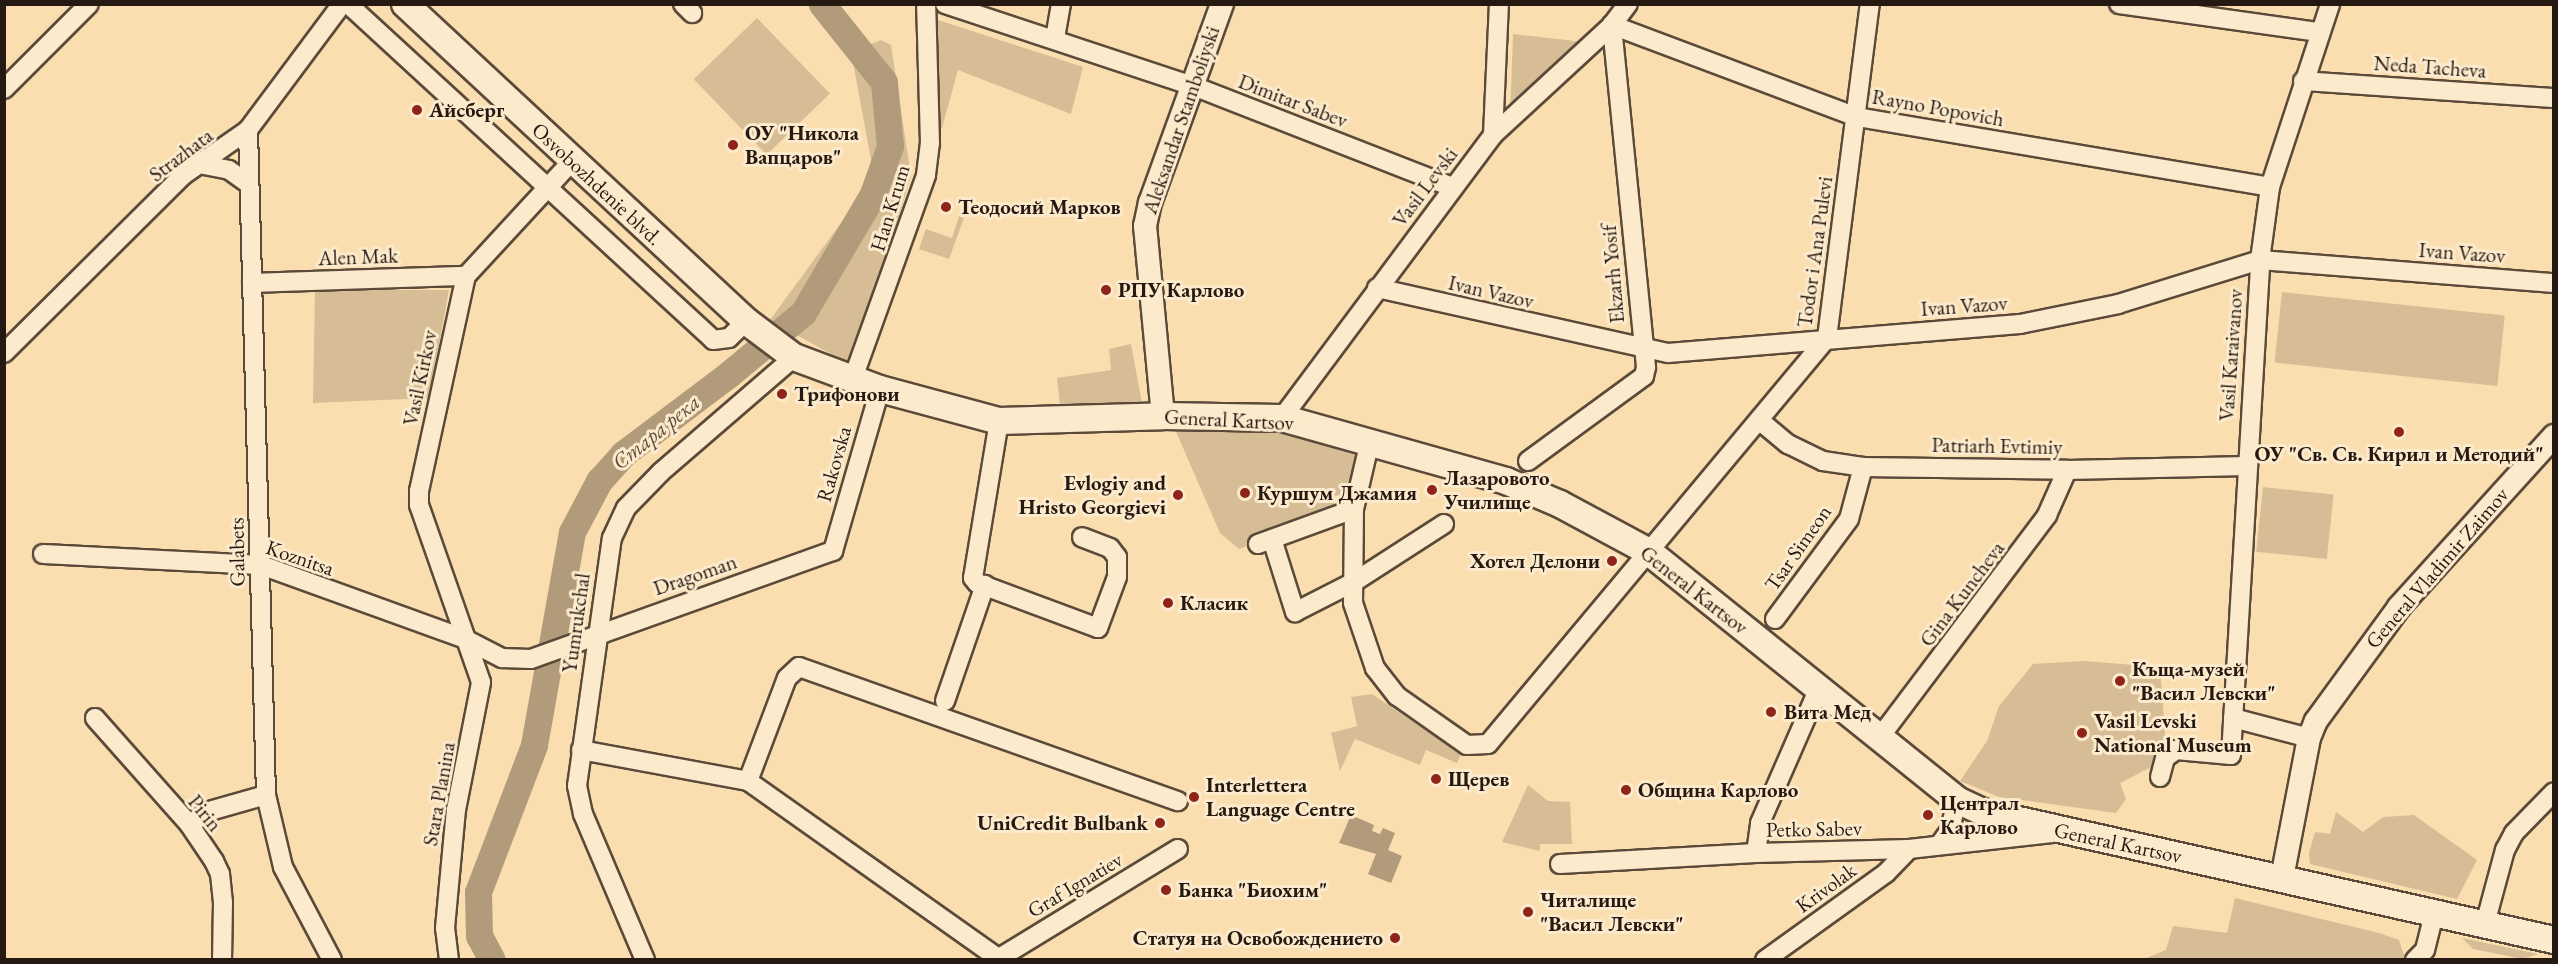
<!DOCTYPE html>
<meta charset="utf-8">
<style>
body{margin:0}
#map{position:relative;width:2558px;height:964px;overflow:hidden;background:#fadeb0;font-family:"EB Garamond",serif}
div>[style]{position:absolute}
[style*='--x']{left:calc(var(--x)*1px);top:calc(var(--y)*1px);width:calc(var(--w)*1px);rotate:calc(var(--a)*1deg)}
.green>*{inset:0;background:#d6bd95;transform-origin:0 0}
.water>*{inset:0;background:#b29b7a}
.river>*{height:27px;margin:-13.5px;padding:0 13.5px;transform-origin:13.5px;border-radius:13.5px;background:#b29b7a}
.roads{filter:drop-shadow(2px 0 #5b4a39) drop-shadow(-2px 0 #5b4a39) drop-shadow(0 2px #5b4a39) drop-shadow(0 -2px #5b4a39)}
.minor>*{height:18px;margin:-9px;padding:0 9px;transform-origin:9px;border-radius:9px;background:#fceacc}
.tertiary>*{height:22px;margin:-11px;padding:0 11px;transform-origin:11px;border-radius:11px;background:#fceacc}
.secondary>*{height:26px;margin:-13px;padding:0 13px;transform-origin:13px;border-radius:13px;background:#fceacc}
.dots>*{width:16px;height:16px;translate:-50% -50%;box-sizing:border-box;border:3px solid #fceacc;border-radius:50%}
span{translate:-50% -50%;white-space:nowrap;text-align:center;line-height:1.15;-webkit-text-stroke:6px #fceacc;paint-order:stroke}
.street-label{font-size:21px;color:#261911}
.poi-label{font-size:21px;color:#261911;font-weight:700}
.left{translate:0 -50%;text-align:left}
.right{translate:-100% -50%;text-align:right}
.water-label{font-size:22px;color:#5e4d3b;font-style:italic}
.frame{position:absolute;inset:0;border:6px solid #261911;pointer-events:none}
</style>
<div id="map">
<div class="green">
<div style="clip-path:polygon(926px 16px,1083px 67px,1071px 114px,958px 70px,942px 128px,929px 124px)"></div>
<div style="left:757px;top:18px;width:105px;height:88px;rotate:46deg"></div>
<div style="clip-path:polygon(1513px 34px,1593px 43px,1510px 120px)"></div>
<div style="clip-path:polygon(881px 40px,891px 45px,911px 176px,854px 367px,770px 320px,865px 190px,872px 165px,851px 52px)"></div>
<div style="clip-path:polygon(959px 216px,964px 218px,949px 259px,919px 249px,926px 229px,952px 238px)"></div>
<div style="clip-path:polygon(315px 290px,449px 290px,429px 398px,313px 403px)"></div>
<div style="left:2282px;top:292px;width:224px;height:71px;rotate:6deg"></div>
<div style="clip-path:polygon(1131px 344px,1143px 409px,1061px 415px,1057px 378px,1111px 370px,1109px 349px)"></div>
<div style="clip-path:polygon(1174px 427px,1254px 427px,1287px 433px,1359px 456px,1354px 491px,1331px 497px,1338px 511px,1239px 549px,1220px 533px)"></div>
<div style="left:2263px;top:487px;width:71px;height:65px;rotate:6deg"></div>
<div style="clip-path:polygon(2084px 661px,2160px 667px,2167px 759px,2120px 783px,2126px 799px,2116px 813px,1999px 797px,1960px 781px,1987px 741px,1999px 706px,2033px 664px)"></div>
<div style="clip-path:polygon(1372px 694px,1461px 754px,1457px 763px,1426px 750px,1420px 765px,1355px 739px,1340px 771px,1331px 733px,1357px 726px,1351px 697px)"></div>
<div style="clip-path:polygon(1528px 785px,1548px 801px,1570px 802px,1572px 844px,1540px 844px,1540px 851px,1502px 842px)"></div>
<div style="clip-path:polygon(2336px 812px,2363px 832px,2383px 817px,2414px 815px,2477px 860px,2457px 899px,2310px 864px,2309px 853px,2315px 832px,2330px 834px)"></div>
<div style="clip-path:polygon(2235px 898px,2379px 933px,2399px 940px,2405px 958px,2144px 959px,2166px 950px,2173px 926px,2227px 933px)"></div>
<div style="clip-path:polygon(2462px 938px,2538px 954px,2522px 959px,2473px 949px)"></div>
</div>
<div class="water">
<div style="clip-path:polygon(1351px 815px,1374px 825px,1372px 831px,1380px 834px,1383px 828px,1395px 833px,1388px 850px,1402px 856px,1391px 883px,1368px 874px,1376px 854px,1339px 843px)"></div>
</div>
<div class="river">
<div style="--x:492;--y:960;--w:27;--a:-118"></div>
<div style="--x:479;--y:936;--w:44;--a:-91.3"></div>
<div style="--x:478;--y:892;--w:157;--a:-69.1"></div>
<div style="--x:534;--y:745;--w:216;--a:-79.9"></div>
<div style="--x:572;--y:532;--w:58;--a:-62.1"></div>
<div style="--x:599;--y:481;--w:36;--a:-48"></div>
<div style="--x:623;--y:454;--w:133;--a:-37"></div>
<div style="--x:729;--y:374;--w:96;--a:-39.5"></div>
<div style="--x:803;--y:313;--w:138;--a:-59.5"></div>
<div style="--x:873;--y:194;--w:51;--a:-70.5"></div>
<div style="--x:890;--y:146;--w:64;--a:-95.4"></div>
<div style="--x:884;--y:82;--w:100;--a:-128.5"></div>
</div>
<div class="roads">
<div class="minor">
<div style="--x:348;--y:4;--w:496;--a:42.6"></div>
<div style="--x:713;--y:340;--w:16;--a:-7"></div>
<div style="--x:729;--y:338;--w:24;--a:-45"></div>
<div style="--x:683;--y:4;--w:13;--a:45"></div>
<div style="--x:945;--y:4;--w:261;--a:18.3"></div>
<div style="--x:1193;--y:86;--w:278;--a:21.3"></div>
<div style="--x:2119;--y:4;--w:202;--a:8"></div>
<div style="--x:1055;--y:38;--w:35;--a:-80"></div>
<div style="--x:2303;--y:81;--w:252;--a:3.9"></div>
<div style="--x:4;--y:89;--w:120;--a:-45"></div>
<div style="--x:248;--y:130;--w:665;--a:88.45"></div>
<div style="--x:266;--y:795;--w:74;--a:76.7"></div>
<div style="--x:283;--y:867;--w:105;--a:62.2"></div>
<div style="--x:1493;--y:135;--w:131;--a:-87.4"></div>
<div style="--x:204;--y:165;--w:25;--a:11"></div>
<div style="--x:229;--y:170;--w:24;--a:35"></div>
<div style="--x:252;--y:283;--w:214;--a:-1.9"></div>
<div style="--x:1377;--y:288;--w:298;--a:12.6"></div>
<div style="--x:1668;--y:353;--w:353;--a:-4.7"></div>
<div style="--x:2020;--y:324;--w:100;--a:-11.5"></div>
<div style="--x:2118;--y:304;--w:149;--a:-17.2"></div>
<div style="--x:2260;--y:260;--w:295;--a:4.5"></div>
<div style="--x:4;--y:353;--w:251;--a:-44.8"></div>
<div style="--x:182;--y:176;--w:80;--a:-34.9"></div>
<div style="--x:248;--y:130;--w:157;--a:-53.3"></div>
<div style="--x:852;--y:381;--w:219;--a:-70.2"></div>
<div style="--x:926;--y:175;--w:32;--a:-83"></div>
<div style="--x:930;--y:143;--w:139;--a:-91.6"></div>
<div style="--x:1282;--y:418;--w:353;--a:-53.3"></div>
<div style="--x:1493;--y:135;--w:162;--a:-42.7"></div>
<div style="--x:1612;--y:25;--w:26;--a:-53"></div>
<div style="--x:1759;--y:420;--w:38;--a:40"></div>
<div style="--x:1788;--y:444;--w:39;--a:26"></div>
<div style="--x:1823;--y:461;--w:40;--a:8.5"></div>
<div style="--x:1863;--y:467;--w:204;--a:0.8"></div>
<div style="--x:2067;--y:470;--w:180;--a:-1.3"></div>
<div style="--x:999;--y:421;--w:159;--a:99.4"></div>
<div style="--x:973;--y:578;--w:6;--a:51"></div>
<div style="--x:977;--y:583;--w:129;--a:20.4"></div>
<div style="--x:1098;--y:628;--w:54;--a:-69.6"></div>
<div style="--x:1117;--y:577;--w:20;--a:-90"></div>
<div style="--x:1117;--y:557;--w:11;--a:-128"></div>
<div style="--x:1110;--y:548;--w:30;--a:-159"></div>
<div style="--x:1528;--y:461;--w:144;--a:-36.2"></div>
<div style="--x:1644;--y:376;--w:9;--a:-77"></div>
<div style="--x:1646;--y:367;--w:344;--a:-95.7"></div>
<div style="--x:1612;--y:25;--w:262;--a:20.6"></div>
<div style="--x:1857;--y:117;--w:419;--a:9.6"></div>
<div style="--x:1354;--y:509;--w:94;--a:90.6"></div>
<div style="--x:1353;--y:603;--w:69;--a:71.3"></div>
<div style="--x:1375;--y:668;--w:36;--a:52"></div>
<div style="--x:1397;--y:696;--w:85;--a:35"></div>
<div style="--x:1467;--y:745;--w:21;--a:-3"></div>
<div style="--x:1488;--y:744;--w:529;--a:-50.14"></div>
<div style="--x:1827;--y:338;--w:337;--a:-82.7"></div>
<div style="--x:1272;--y:539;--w:77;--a:72.5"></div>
<div style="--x:1295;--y:612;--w:66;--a:-27"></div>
<div style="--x:1354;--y:582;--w:107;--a:-32.8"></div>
<div style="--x:1258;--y:544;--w:102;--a:-20"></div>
<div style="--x:1354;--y:509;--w:70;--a:-76.8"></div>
<div style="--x:43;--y:554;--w:218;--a:2.9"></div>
<div style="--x:261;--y:565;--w:217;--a:19.9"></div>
<div style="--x:465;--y:639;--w:42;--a:27.2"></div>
<div style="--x:502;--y:658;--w:29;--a:2"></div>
<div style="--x:531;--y:659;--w:321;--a:-19.7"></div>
<div style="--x:833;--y:551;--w:169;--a:-73.8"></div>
<div style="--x:1775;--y:619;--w:124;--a:-53.5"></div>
<div style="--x:1849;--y:519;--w:54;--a:-74.9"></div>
<div style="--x:945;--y:701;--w:123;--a:-71"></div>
<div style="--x:95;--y:718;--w:142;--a:48.4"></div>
<div style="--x:189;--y:824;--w:45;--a:56"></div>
<div style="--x:214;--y:861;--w:14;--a:65"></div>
<div style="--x:220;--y:874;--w:29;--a:84"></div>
<div style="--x:223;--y:903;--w:57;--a:91"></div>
<div style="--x:2233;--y:718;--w:79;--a:14.7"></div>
<div style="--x:1880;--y:737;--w:278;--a:-53"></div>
<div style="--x:2047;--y:515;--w:49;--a:-66"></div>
<div style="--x:581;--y:750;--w:170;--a:10.5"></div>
<div style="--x:748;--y:781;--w:110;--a:-69.3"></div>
<div style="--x:787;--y:678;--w:16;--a:-43"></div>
<div style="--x:799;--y:667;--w:402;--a:19.5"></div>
<div style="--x:2160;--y:777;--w:20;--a:-75"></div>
<div style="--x:2165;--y:758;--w:14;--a:-36"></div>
<div style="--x:2176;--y:750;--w:55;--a:5.2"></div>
<div style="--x:2231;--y:755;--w:496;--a:-86.6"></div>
<div style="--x:2260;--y:260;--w:74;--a:-82.2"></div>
<div style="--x:2270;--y:187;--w:193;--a:-71.8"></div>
<div style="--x:748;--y:781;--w:306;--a:35.3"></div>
<div style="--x:189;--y:824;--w:28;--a:-30"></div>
<div style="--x:213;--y:810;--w:55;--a:-15.8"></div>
<div style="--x:1940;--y:844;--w:17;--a:-54"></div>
<div style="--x:1950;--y:830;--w:31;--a:-77"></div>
<div style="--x:1756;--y:853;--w:30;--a:-82"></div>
<div style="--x:1760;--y:823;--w:147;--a:-66.4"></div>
<div style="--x:1560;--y:864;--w:196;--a:-3.2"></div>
<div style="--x:1756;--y:853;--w:153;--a:-1.5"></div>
<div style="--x:1909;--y:849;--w:144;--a:-6.4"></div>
<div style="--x:2485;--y:924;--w:77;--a:-74.9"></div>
<div style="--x:2505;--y:850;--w:19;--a:-62"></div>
<div style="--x:2514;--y:833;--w:57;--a:-45.7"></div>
<div style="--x:449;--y:960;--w:32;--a:-97"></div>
<div style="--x:445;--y:928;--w:119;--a:-84.7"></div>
<div style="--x:456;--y:810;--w:130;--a:-78.9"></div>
<div style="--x:481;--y:682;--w:188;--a:-109.3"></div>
<div style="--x:419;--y:505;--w:14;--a:-90"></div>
<div style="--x:419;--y:491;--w:220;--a:-77.7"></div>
<div style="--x:466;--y:276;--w:156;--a:-47.3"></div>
<div style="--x:645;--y:960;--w:159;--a:-113"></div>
<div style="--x:583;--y:814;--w:29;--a:-102"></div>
<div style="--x:577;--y:786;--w:250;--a:-82"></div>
<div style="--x:612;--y:538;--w:33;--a:-65"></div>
<div style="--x:626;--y:508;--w:50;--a:-45.8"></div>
<div style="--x:661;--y:472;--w:176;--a:-40.8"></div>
<div style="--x:996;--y:960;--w:213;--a:-31.4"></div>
<div style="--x:1765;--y:960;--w:149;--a:-35.7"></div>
<div style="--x:1886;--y:873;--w:33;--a:-46"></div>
<div style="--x:2415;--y:960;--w:14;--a:-45"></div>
<div style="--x:2425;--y:950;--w:38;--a:-76"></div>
</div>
<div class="tertiary">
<div style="--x:1163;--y:416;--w:191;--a:-95.4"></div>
<div style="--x:1145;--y:226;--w:24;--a:-78"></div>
<div style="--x:1150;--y:203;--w:212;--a:-70.1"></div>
<div style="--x:2282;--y:878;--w:143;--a:-79.1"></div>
<div style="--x:2309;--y:738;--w:18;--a:-68"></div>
<div style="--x:2316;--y:721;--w:141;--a:-53.9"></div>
<div style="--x:2399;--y:607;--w:231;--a:-47.8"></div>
</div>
<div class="secondary">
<div style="--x:405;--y:4;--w:466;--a:42.9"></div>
<div style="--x:746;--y:321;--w:60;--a:36.9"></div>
<div style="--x:794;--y:357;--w:92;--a:20.4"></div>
<div style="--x:880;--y:389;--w:123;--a:15.1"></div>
<div style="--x:999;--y:421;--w:164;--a:-1.7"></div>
<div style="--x:1163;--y:416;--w:119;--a:1"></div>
<div style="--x:1282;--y:418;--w:233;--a:15.7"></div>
<div style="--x:1506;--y:481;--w:59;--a:23.1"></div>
<div style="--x:1560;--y:504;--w:101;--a:28.3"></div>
<div style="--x:1649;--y:552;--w:395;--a:38.8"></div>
<div style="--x:1957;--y:800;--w:29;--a:25"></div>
<div style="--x:1983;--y:812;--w:585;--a:12.64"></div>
</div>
</div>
<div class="dots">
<div style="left:417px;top:110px;background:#8f2418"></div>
<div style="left:733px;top:145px;background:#8f2418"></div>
<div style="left:946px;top:207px;background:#8f2418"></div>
<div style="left:1106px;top:290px;background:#8f2418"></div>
<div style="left:782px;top:394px;background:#8f2418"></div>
<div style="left:2399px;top:432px;background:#8f2418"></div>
<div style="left:1432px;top:490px;background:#8f2418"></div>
<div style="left:1245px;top:493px;background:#8f2418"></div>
<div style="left:1178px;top:495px;background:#8f2418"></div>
<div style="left:1612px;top:561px;background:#8f2418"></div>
<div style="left:1168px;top:603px;background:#8f2418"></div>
<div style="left:2120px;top:681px;background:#8f2418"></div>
<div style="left:1771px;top:712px;background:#8f2418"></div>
<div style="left:2082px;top:733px;background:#8f2418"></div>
<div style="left:1436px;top:779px;background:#8f2418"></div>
<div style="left:1626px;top:790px;background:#8f2418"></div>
<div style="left:1194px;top:797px;background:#8f2418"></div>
<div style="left:1928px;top:815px;background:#8f2418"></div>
<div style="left:1160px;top:823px;background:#8f2418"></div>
<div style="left:1166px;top:890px;background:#8f2418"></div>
<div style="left:1528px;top:912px;background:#8f2418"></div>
<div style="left:1395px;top:938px;background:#8f2418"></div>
</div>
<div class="street-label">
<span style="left:2430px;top:67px;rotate:4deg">Neda Tacheva</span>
<span style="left:1293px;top:101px;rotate:21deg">Dimitar Sabev</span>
<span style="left:1938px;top:108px;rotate:10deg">Rayno Popovich</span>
<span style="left:1181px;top:120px;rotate:-71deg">Aleksandar Stamboliyski</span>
<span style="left:181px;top:155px;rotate:-37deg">Strazhata</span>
<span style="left:597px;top:184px;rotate:43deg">Osvobozhdenie blvd.</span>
<span style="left:1425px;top:187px;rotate:-53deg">Vasil Levski</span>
<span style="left:890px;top:208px;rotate:-73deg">Han Krum</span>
<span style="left:1815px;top:252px;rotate:-82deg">Todor i Ana Pulevi</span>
<span style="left:2462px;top:253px;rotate:4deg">Ivan Vazov</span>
<span style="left:358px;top:257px;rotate:-2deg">Alen Mak</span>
<span style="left:1613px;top:274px;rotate:-95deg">Ekzarh Yosif</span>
<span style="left:1491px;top:292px;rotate:13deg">Ivan Vazov</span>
<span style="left:1964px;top:306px;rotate:-4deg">Ivan Vazov</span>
<span style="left:2231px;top:355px;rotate:-86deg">Vasil Karaivanov</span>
<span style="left:420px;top:378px;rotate:-78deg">Vasil Kirkov</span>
<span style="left:1229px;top:420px;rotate:3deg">General Kartsov</span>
<span style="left:1997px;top:446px;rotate:1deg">Patriarh Evtimiy</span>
<span style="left:834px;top:464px;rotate:-74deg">Rakovska</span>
<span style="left:1798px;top:548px;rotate:-55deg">Tsar Simeon</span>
<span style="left:237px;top:552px;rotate:-91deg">Galabets</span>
<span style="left:300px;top:558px;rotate:19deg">Koznitsa</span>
<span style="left:2437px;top:568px;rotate:-49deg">General Vladimir Zaimov</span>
<span style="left:695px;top:575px;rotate:-19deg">Dragoman</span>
<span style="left:1694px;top:590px;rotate:38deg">General Kartsov</span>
<span style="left:1962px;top:594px;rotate:-53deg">Gina Kuncheva</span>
<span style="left:576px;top:623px;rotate:-82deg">Yumrukchal</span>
<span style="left:439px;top:794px;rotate:-80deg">Stara Planina</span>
<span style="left:205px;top:813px;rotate:51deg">Pirin</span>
<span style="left:1814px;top:829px;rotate:-1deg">Petko Sabev</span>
<span style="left:2118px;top:843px;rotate:12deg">General Kartsov</span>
<span style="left:1075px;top:885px;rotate:-31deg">Graf Ignatiev</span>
<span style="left:1826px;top:888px;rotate:-36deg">Krivolak</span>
</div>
<div class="poi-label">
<span class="left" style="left:429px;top:110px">Айсберг</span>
<span class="left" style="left:745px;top:145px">ОУ "Никола<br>Вапцаров"</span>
<span class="left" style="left:958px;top:207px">Теодосий Марков</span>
<span class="left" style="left:1118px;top:290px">РПУ Карлово</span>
<span class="left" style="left:794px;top:394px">Трифонови</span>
<span style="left:2399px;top:454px">ОУ "Св. Св. Кирил и Методий"</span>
<span class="left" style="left:1444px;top:490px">Лазаровото<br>Училище</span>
<span class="right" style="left:1166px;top:495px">Evlogiy and<br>Hristo Georgievi</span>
<span class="left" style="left:1257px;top:493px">Куршум Джамия</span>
<span class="right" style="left:1600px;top:561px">Хотел Делони</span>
<span class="left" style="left:1180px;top:603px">Класик</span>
<span class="left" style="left:2132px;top:681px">Къща-музей<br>"Васил Левски"</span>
<span class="left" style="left:1784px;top:712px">Вита Мед</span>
<span class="left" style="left:2094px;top:733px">Vasil Levski<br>National Museum</span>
<span class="left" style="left:1448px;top:779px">Щерев</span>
<span class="left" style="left:1206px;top:797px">Interlettera<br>Language Centre</span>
<span class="left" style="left:1638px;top:790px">Община Карлово</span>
<span class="left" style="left:1940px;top:815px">Централ<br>Карлово</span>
<span class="right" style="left:1148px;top:823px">UniCredit Bulbank</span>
<span class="left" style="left:1178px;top:890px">Банка "Биохим"</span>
<span class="left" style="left:1540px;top:912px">Читалище<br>"Васил Левски"</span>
<span class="right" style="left:1383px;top:938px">Статуя на Освобождението</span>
</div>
<div class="water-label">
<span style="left:656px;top:432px;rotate:-39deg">Стара река</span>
</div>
<div class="frame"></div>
</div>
